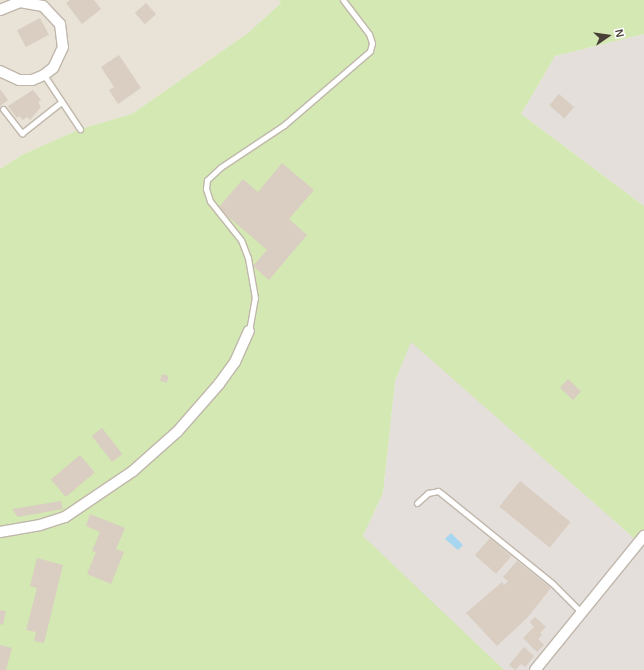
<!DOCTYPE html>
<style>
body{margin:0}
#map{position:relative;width:644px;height:670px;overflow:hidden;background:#f4f0e9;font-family:Helvetica,sans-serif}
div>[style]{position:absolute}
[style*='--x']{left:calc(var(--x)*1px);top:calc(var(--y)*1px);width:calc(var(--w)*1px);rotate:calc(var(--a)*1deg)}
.residential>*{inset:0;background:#e8e2d7}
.industrial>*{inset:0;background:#e4dfda}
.green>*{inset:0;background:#d3e8b2}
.water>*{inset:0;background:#a6d6f0}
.building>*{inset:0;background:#d9cec1;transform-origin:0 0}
.roads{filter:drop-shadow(1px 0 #c0b7ab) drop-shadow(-1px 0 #c0b7ab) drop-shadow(0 1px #c0b7ab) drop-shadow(0 -1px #c0b7ab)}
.lane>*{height:5px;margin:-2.5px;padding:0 2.5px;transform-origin:2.5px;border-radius:2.5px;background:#fff}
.street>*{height:10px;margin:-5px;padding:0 5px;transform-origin:5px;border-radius:5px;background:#fff}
span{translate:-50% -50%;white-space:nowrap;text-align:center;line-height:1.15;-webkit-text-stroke:4px #fff;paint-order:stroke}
.north{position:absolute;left:588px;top:16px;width:40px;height:40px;-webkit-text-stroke:3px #fff;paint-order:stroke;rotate:77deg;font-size:11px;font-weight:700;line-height:16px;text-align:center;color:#484037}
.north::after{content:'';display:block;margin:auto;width:14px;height:18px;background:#484037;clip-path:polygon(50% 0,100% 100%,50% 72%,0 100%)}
</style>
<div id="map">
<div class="residential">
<div style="clip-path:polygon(0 0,279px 0,281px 3px,248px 33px,132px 114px,80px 129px,22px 155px,0 169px)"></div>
</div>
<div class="industrial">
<div style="clip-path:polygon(644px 34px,644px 206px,521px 114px,555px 56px)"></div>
<div style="clip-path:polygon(411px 341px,644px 547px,644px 670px,501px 670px,363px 536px,383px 493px,395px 381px)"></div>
</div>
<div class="green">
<div style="clip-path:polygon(279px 0,644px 0,644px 34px,555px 56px,521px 114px,644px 206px,644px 547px,411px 342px,395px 381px,383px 493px,363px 536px,504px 670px,0 670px,0 169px,22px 155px,80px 129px,132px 114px,248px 33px,281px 3px)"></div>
</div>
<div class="water">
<div style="clip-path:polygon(451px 533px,463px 545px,458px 550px,445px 539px)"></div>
</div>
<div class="building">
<div style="clip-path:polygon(70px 0,94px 0,101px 9px,82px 24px,66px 3px)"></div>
<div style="left:146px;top:3px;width:15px;height:15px;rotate:48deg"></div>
<div style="left:40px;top:18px;width:19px;height:26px;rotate:62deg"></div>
<div style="clip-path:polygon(119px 55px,141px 88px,118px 104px,109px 90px,114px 87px,101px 67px)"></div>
<div style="clip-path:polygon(0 89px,8px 100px,0 106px)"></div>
<div style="clip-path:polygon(33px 90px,41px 100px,38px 102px,41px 107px,30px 120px,27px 117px,23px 120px,19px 116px,17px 118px,8px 106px)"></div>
<div style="left:559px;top:94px;width:20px;height:15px;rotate:41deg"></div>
<div style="clip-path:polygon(282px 163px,314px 190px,289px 219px,307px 235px,269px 280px,253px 266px,267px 250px,218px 208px,243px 179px,258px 192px)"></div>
<div style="left:162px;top:374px;width:7px;height:7px;rotate:16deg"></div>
<div style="left:568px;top:379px;width:18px;height:12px;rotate:43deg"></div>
<div style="left:102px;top:428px;width:33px;height:13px;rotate:52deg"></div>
<div style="left:80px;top:455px;width:23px;height:38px;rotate:50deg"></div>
<div style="left:520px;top:481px;width:65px;height:33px;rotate:39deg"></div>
<div style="clip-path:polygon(61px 501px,63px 509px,18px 517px,12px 509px)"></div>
<div style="clip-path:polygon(90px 514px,125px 528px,116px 549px,124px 552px,111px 584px,87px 574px,96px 552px,92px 551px,100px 532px,86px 526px)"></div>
<div style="left:490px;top:538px;width:28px;height:23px;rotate:41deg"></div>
<div style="clip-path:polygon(37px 558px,63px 565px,44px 643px,34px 641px,36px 632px,26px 630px,37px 588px,30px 586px)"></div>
<div style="clip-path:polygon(517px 561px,551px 588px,527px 618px,497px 646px,466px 613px,502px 582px,504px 585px,508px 581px,503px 577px)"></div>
<div style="clip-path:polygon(0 610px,6px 611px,3px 625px,0 624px)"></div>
<div style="clip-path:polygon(535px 617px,546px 627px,540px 633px,542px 635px,538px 639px,544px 645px,537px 652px,523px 638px,534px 627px,530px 622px)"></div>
<div style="clip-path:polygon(0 645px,12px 648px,6px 670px,0 670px)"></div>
<div style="clip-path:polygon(524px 647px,534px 656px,525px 667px,521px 664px,515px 670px,509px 665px)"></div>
</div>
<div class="roads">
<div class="lane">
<div style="--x:44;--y:75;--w:65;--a:56.3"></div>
<div style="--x:3;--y:109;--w:31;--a:52"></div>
<div style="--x:22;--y:133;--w:48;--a:-38.3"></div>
<div style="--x:249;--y:331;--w:34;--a:-80"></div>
<div style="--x:255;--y:298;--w:41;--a:-99.9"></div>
<div style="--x:248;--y:258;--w:19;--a:-111"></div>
<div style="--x:241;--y:240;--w:50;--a:-128.5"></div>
<div style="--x:210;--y:201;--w:13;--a:-108"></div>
<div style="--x:206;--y:189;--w:9;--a:-84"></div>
<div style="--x:207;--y:180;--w:19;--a:-43"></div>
<div style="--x:221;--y:167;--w:76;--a:-33.7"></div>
<div style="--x:284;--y:125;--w:113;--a:-40.7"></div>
<div style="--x:370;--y:51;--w:8;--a:-76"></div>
<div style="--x:372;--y:43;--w:9;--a:-108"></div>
<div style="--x:369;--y:34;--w:43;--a:-127.4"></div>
<div style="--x:417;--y:503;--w:15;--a:-42"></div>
<div style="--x:428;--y:493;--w:10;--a:-11"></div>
<div style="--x:438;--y:491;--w:5;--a:37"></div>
<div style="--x:442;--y:494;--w:141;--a:39"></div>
<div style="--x:552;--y:583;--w:42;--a:45"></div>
</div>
<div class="street">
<div style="--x:0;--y:10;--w:22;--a:-22"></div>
<div style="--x:20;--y:2;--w:23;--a:10"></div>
<div style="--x:43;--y:6;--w:25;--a:47"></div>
<div style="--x:60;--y:24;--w:23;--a:83"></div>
<div style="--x:63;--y:47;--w:23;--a:115"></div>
<div style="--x:53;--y:68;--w:11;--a:142"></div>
<div style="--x:44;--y:75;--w:13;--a:157"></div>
<div style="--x:32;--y:80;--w:13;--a:180"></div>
<div style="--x:19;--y:80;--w:21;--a:-155"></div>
<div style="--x:0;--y:532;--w:41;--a:-9.9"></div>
<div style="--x:40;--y:525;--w:26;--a:-18"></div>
<div style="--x:65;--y:517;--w:82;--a:-34.1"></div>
<div style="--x:133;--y:471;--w:59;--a:-41.6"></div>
<div style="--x:177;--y:432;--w:64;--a:-48.8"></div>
<div style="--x:219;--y:384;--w:27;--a:-54"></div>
<div style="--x:235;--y:362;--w:34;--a:-66"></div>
<div style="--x:535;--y:670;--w:173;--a:-50.9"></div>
</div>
</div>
<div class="north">N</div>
</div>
